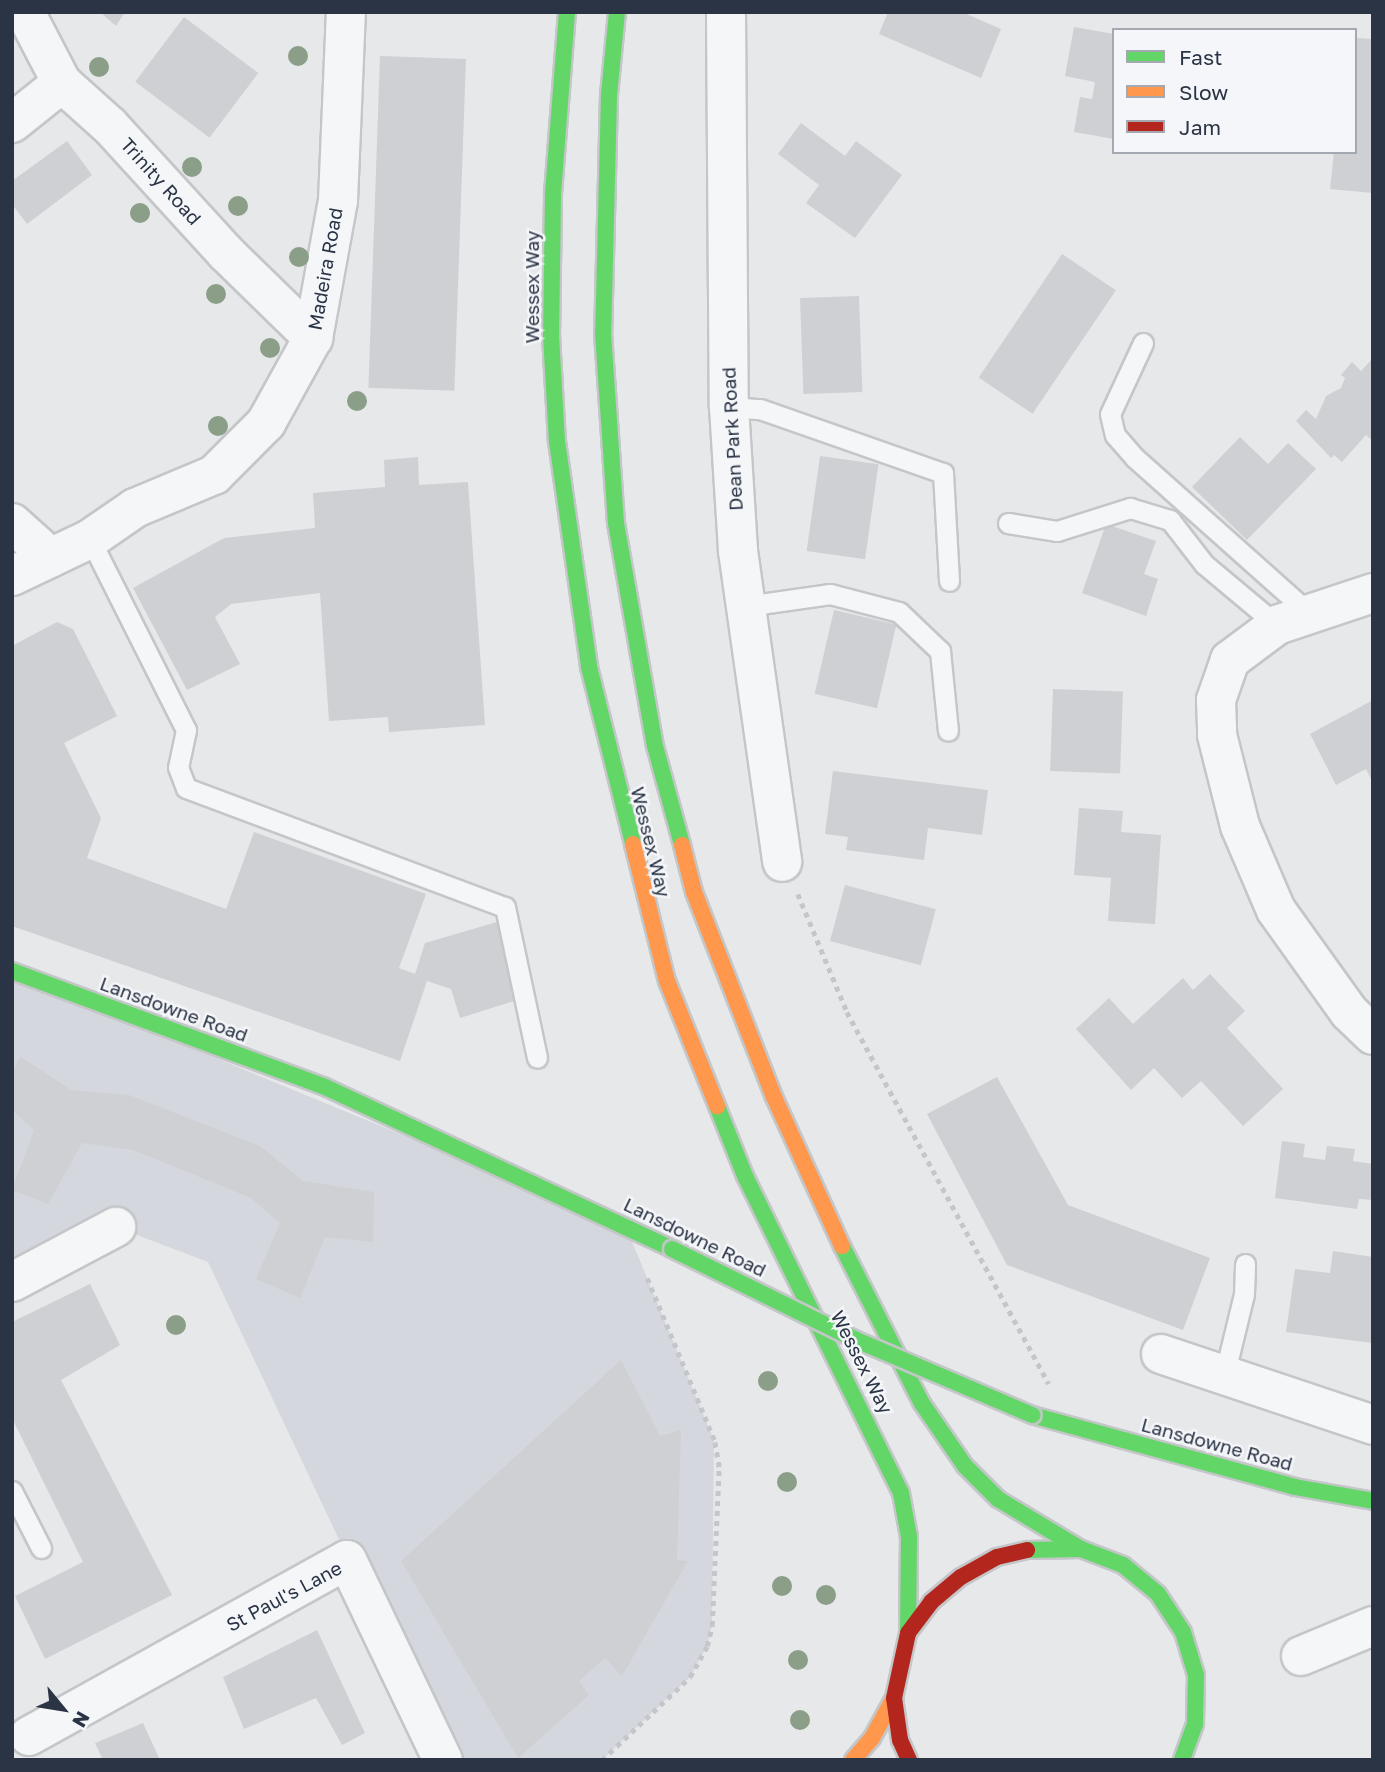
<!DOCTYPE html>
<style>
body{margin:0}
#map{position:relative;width:1385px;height:1772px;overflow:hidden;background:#e6e8ea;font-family:"Golos Text",sans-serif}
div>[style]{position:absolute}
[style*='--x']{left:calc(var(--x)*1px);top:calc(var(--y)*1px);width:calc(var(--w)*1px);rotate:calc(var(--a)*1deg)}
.built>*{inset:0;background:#d4d7dd}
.building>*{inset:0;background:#ced0d3;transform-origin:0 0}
.path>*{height:4.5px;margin-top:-2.25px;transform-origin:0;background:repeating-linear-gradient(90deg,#c5c6ca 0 5px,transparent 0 10px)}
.roads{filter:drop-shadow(2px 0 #c4c6c8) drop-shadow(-2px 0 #c4c6c8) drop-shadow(0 2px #c4c6c8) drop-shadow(0 -2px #c4c6c8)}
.lane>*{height:19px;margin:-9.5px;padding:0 9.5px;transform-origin:9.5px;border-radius:9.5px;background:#f5f6f7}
.street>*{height:38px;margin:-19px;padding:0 19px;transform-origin:19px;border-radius:19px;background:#f5f6f7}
.fast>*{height:16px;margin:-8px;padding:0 8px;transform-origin:8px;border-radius:8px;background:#63d668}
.slow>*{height:16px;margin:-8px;padding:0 8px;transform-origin:8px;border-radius:8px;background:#ff974d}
.jam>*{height:16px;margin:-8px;padding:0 8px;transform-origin:8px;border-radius:8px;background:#b3261e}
.bridges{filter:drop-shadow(2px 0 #c4c6c8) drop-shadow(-2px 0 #c4c6c8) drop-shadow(0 2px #c4c6c8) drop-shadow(0 -2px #c4c6c8)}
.fast-bridge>*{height:16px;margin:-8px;padding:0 8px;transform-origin:8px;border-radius:8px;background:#63d668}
.trees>*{width:20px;height:20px;margin:-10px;border-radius:50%;background:#8a9e88}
span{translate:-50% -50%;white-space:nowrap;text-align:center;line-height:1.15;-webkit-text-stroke:5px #f4f6f9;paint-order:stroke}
.street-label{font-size:19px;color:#2b3445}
.frame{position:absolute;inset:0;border:14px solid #2b3445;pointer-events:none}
.legend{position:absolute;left:1112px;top:28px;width:245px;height:126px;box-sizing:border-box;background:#f4f6f9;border:2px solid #a4a8b1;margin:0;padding:9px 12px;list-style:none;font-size:21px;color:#2b3445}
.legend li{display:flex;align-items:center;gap:14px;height:35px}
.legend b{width:35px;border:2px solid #a4a8b1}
.north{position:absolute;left:28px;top:1674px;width:70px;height:70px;-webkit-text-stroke:5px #f4f6f9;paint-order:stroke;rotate:120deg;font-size:19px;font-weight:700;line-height:28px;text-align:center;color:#2b3445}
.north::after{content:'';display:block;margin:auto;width:24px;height:32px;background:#2b3445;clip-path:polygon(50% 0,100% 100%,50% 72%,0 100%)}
</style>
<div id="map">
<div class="built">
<div style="clip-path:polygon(12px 974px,626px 1227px,714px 1440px,712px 1626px,707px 1646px,690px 1677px,602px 1760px,443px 1760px,208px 1262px,116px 1227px,12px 1282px)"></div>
</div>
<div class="building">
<div style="clip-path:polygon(100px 12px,125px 12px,116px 26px)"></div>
<div style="clip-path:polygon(888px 12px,962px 12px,1001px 29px,981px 78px,879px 34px)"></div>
<div style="left:184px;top:17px;width:93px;height:81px;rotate:37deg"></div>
<div style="clip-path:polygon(1074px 27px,1114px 34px,1114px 139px,1074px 132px,1080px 97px,1092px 99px,1095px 82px,1065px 76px)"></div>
<div style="clip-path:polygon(1355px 38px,1373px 39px,1373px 193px,1330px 189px,1334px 152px,1355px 152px)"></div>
<div style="left:380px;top:56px;width:86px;height:332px;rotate:2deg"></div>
<div style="clip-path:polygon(801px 123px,845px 156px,856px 141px,902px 175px,855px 238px,806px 203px,819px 185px,778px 154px)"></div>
<div style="clip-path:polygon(67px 141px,92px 175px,27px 224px,12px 204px,12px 181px)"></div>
<div style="left:1062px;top:254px;width:65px;height:149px;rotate:34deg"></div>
<div style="left:859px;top:296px;width:96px;height:59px;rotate:88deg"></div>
<div style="clip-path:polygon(1373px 358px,1373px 441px,1366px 435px,1342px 462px,1334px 455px,1331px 458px,1296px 421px,1306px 410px,1316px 419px,1326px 396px,1341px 388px,1345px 378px,1341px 375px,1352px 362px,1361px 371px)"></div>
<div style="clip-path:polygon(1240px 437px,1268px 464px,1288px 443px,1316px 469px,1247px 540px,1192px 487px)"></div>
<div style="left:820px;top:456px;width:59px;height:96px;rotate:8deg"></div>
<div style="clip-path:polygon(418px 457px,419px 485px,468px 482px,485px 725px,389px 732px,388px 717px,329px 721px,320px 593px,231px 604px,215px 617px,240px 664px,187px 690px,133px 588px,224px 538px,315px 528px,313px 493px,385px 487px,384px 460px)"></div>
<div style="clip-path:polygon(1106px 524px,1156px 541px,1144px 574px,1158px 579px,1146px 616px,1082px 593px)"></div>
<div style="left:834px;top:610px;width:64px;height:86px;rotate:13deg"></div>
<div style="clip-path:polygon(57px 622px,73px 629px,117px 716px,64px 743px,101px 818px,87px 858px,226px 909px,254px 832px,426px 894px,399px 968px,415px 974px,425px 943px,497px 922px,520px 999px,460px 1018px,451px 989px,427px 981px,400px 1061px,12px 926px,12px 646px)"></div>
<div style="left:1053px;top:689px;width:70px;height:82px;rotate:2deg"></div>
<div style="clip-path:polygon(1373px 700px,1373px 783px,1366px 769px,1336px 785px,1310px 734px)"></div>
<div style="clip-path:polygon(833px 771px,988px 790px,982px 835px,928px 828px,924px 860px,846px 850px,848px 837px,825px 834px)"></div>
<div style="clip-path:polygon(1079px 808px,1123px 811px,1121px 832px,1161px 835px,1155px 924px,1108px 921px,1111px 878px,1074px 875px)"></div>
<div style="left:845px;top:885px;width:94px;height:58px;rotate:15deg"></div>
<div style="clip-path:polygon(1210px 974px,1245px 1011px,1227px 1028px,1283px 1089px,1243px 1126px,1201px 1081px,1182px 1098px,1154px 1068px,1131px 1090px,1076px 1029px,1109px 998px,1133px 1024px,1183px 978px,1193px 990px)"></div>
<div style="clip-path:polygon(21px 1057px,71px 1090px,129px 1095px,260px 1146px,303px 1181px,374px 1192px,373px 1242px,325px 1237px,300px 1298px,256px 1279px,280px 1223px,251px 1198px,133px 1150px,82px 1143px,48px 1204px,12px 1190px,34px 1130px,12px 1110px,12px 1071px)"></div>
<div style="clip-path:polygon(997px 1077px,1068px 1205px,1210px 1258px,1183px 1330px,1007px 1265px,927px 1114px)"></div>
<div style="clip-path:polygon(1282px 1141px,1305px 1144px,1303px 1157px,1325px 1160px,1327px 1146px,1355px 1149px,1353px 1161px,1373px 1164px,1373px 1200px,1359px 1199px,1357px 1209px,1275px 1198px)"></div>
<div style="clip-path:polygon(1333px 1251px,1373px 1257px,1373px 1343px,1286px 1332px,1295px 1269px,1330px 1273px)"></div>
<div style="clip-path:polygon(90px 1284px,120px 1345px,61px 1380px,172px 1595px,45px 1659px,15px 1596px,83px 1562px,12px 1418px,12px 1322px)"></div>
<div style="clip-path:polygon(621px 1360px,660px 1436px,681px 1430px,677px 1560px,688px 1561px,622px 1676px,605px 1658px,579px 1681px,589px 1695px,518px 1758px,401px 1561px)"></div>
<div style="clip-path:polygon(317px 1630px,365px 1733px,342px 1745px,316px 1698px,244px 1729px,223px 1677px)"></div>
<div style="clip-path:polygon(143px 1723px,160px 1760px,103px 1760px,95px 1743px)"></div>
</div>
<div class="path">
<div style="--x:798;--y:894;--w:128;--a:67.4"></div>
<div style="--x:847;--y:1012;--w:423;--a:61.5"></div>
<div style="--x:602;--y:1760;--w:121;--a:-43.3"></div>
<div style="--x:690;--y:1677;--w:35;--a:-61"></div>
<div style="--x:707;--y:1646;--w:21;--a:-76"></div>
<div style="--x:712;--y:1626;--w:159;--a:-87.5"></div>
<div style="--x:719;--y:1467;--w:27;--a:-100"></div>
<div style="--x:714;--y:1440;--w:175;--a:-112.5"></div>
</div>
<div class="roads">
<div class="lane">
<div style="--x:1143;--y:343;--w:78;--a:114.9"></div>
<div style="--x:1110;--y:414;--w:22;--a:77"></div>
<div style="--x:1115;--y:435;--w:30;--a:49"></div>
<div style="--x:1135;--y:458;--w:234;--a:41.7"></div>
<div style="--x:729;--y:407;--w:31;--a:4"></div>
<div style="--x:760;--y:409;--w:194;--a:19.3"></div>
<div style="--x:943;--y:473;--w:108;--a:86.8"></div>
<div style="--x:1008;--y:523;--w:50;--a:9.3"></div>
<div style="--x:1057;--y:531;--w:77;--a:-17.5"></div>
<div style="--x:1130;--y:508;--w:42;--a:16.7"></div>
<div style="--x:1170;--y:520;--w:56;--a:52.3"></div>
<div style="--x:1204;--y:564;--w:95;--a:39.9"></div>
<div style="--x:90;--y:539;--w:214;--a:63.3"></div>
<div style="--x:186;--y:730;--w:38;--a:102"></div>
<div style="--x:178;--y:767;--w:22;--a:69"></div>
<div style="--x:186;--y:788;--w:340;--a:20.5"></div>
<div style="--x:505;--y:907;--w:154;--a:78"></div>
<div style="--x:746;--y:606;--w:85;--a:-8.1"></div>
<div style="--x:830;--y:594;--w:71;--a:14.6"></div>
<div style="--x:899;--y:612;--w:57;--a:43.6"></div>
<div style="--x:940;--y:651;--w:80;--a:84.3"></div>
<div style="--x:1224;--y:1376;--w:84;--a:-76.3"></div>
<div style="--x:1244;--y:1294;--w:30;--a:-88"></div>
<div style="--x:12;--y:1491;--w:64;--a:63"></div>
</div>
<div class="street">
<div style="--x:25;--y:12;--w:80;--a:62.5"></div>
<div style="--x:62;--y:83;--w:64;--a:41.9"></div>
<div style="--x:110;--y:126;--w:172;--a:47.6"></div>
<div style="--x:226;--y:253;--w:122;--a:44.3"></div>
<div style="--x:726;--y:12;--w:395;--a:89.6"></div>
<div style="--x:729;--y:407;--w:144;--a:86.4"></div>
<div style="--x:738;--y:551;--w:314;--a:81.9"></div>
<div style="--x:12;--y:123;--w:64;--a:-38.7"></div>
<div style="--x:12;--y:523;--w:52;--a:41.9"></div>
<div style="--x:12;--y:576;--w:86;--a:-25.4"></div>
<div style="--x:90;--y:539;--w:55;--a:-34.6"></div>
<div style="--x:135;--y:508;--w:86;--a:-22.7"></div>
<div style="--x:214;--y:475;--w:74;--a:-45"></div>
<div style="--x:266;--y:423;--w:97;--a:-61.1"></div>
<div style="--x:313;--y:338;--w:139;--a:-79.7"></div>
<div style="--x:338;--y:201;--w:189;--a:-87.6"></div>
<div style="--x:1373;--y:593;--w:101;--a:161.6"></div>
<div style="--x:1277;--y:625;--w:59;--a:143.3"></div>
<div style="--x:1230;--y:660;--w:42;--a:109.3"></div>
<div style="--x:1216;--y:700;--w:35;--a:88"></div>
<div style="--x:1217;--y:735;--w:94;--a:75.8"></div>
<div style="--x:1240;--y:826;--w:91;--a:66.8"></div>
<div style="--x:1276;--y:910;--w:125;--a:54.4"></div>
<div style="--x:1349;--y:1012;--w:33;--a:44"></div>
<div style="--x:12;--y:1282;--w:118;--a:-27.9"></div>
<div style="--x:1161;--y:1354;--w:224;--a:18.5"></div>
<div style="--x:1301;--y:1656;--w:78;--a:-22.6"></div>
<div style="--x:29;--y:1736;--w:363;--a:-29"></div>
<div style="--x:347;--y:1560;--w:222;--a:64.4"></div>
</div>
<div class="fast">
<div style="--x:567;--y:12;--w:185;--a:94.4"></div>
<div style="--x:553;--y:196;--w:139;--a:90.8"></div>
<div style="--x:551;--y:335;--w:106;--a:86.8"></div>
<div style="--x:557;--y:441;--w:228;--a:81.9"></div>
<div style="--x:589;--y:667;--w:182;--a:76"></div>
<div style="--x:617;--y:12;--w:83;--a:95.5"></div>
<div style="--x:609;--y:95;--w:238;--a:91.4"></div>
<div style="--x:603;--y:333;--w:190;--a:86.1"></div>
<div style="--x:616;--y:523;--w:226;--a:80.1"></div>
<div style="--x:655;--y:746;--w:103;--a:74.7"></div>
<div style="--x:12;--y:971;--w:332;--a:20.3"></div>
<div style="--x:323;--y:1086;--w:385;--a:25"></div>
<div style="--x:717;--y:1106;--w:75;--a:68.2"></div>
<div style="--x:745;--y:1176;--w:353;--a:63.8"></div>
<div style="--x:901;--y:1493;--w:45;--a:79.7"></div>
<div style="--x:909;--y:1537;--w:96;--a:90.6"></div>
<div style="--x:842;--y:1246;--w:175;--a:63.1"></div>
<div style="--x:921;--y:1402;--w:78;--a:55.5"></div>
<div style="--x:965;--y:1466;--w:47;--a:45"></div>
<div style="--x:998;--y:1499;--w:97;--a:31.1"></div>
<div style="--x:1032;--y:1415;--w:273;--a:15.3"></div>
<div style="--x:1295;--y:1487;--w:79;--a:10.2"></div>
<div style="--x:1027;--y:1550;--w:54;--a:-1.1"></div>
<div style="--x:1081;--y:1549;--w:45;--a:20.9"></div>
<div style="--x:1123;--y:1565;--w:45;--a:39.6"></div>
<div style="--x:1158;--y:1594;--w:45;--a:56.7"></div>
<div style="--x:1183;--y:1632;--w:45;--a:73.2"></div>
<div style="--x:1196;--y:1675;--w:49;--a:91.2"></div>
<div style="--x:1195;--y:1724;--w:38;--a:110"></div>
</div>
<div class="slow">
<div style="--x:633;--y:844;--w:141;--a:76.1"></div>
<div style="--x:667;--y:981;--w:135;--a:68.2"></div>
<div style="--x:682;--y:845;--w:49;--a:75.7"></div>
<div style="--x:694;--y:892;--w:220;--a:68.7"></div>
<div style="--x:774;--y:1097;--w:164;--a:65.5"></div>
<div style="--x:853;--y:1760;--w:29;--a:-49"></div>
<div style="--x:872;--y:1738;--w:46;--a:-61.2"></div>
</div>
<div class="jam">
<div style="--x:909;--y:1760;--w:22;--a:-114"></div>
<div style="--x:900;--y:1740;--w:42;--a:-98.1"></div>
<div style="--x:894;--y:1698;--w:66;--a:-77.8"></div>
<div style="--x:908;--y:1633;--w:39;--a:-53"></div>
<div style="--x:931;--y:1602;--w:39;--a:-40"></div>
<div style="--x:961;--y:1577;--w:41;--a:-29.1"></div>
<div style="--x:997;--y:1557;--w:31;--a:-13"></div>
</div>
</div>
<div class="bridges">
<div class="fast-bridge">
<div style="--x:672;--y:1249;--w:203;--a:26.3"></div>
<div style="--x:854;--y:1339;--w:194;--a:23.1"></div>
</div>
</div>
<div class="trees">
<div style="left:298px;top:56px"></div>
<div style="left:99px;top:67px"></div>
<div style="left:192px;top:167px"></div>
<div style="left:238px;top:206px"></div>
<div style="left:140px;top:213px"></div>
<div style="left:299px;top:257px"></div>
<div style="left:216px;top:294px"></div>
<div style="left:270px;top:348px"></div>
<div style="left:357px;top:401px"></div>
<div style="left:218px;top:426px"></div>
<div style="left:176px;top:1325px"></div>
<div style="left:768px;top:1381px"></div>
<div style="left:787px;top:1482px"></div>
<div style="left:782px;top:1586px"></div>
<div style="left:826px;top:1595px"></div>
<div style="left:798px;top:1660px"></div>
<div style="left:800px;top:1720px"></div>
</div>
<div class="street-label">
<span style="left:161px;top:181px;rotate:48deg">Trinity Road</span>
<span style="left:325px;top:269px;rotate:-80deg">Madeira Road</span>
<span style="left:532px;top:287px;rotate:-90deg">Wessex Way</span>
<span style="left:732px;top:439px;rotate:-93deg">Dean Park Road</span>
<span style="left:651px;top:842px;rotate:76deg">Wessex Way</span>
<span style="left:174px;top:1009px;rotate:20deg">Lansdowne Road</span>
<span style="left:695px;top:1237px;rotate:26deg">Lansdowne Road</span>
<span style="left:862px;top:1362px;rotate:63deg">Wessex Way</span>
<span style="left:1217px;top:1444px;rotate:15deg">Lansdowne Road</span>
<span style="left:284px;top:1596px;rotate:-28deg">St Paul's Lane</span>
</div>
<div class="frame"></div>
<ul class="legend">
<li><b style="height:9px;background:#63d668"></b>Fast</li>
<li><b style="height:9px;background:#ff974d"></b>Slow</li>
<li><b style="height:9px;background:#b3261e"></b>Jam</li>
</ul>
<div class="north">N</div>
</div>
